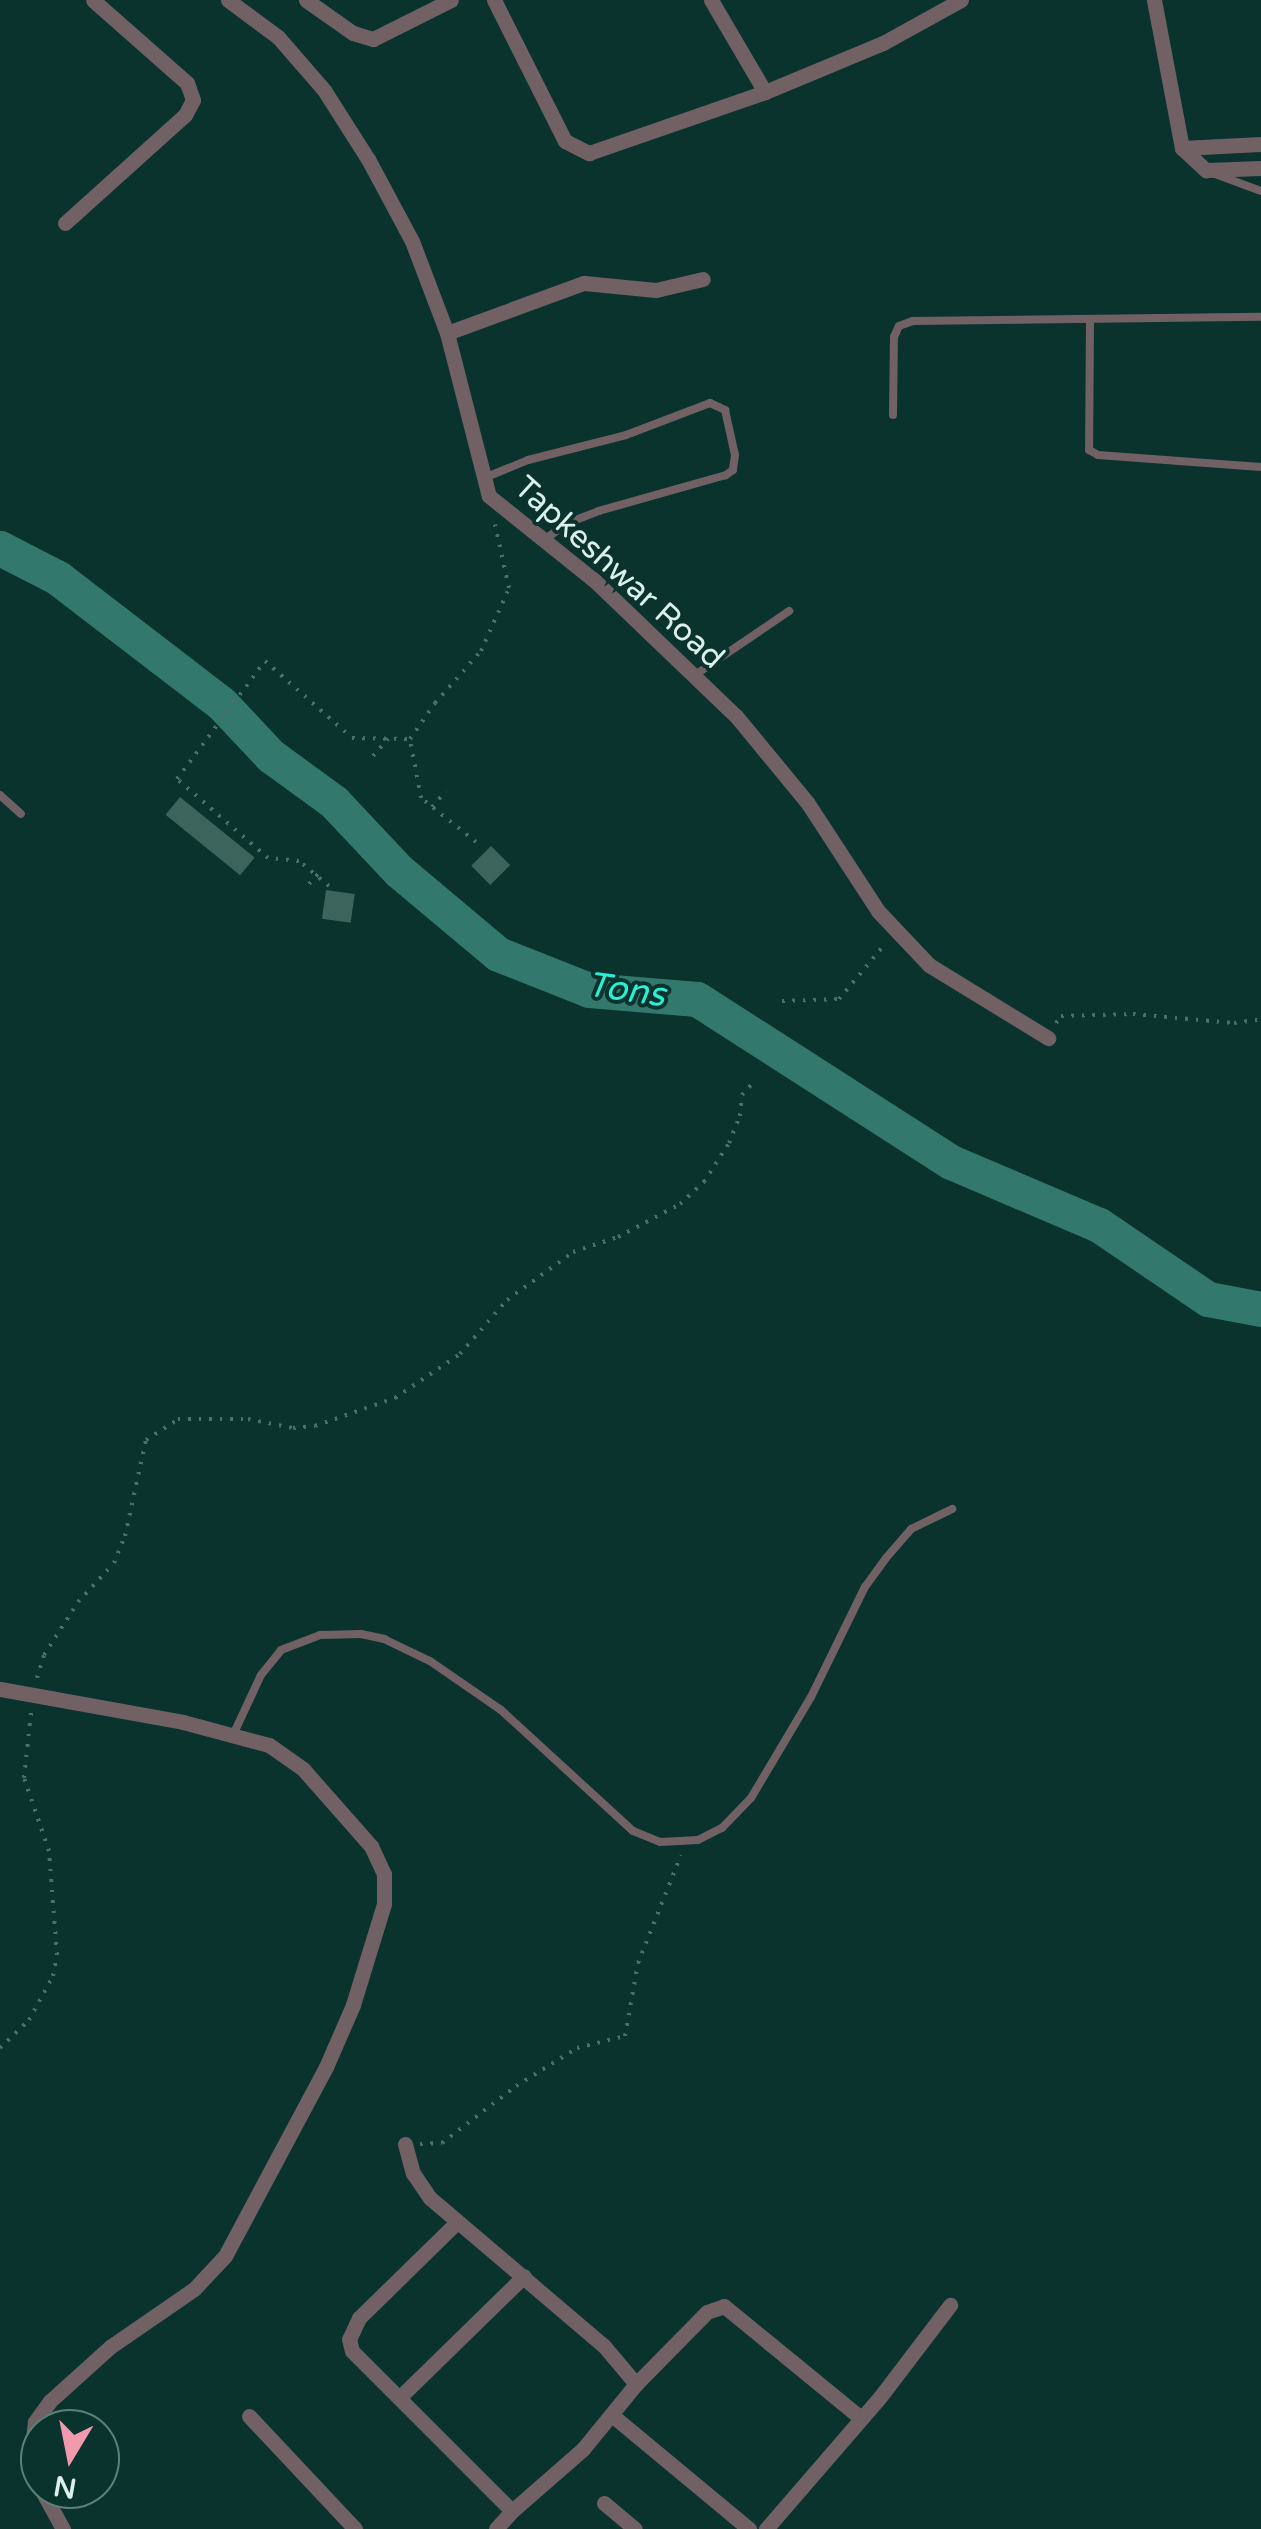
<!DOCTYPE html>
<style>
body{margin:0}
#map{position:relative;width:1261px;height:2529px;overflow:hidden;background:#0a332d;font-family:"Varela Round",sans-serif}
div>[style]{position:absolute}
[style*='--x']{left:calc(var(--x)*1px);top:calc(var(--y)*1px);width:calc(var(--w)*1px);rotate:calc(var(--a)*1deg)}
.river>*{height:35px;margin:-17.5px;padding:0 17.5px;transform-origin:17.5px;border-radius:17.5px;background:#33786c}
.building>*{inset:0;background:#3c635c;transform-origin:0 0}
.path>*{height:4px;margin-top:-2px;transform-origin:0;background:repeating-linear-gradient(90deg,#4c6f69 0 2.5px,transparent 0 10.5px)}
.lane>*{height:8px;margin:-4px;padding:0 4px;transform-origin:4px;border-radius:4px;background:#716164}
.street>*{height:15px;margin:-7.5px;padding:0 7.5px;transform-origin:7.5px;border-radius:7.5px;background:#716164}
span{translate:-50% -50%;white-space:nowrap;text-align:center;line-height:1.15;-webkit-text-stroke:8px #0a332d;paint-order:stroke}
.street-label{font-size:32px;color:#dbf0eb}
.water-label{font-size:35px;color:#29f1d7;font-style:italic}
.north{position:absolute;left:20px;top:2409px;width:100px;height:100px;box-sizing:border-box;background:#0a332d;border:2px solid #5e7f79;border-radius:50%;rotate:190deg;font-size:28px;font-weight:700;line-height:40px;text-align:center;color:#dbf0eb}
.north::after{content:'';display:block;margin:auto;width:35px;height:45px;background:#f29aad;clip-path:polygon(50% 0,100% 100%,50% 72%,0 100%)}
</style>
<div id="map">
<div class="river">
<div style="--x:0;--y:548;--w:65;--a:27.3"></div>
<div style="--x:58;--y:578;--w:205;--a:37.5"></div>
<div style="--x:221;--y:703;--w:73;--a:46.7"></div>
<div style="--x:271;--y:756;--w:78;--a:36.1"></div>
<div style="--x:334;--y:802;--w:95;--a:46.7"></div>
<div style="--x:399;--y:871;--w:129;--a:40"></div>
<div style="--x:498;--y:954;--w:98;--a:21.6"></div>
<div style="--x:589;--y:990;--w:108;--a:4.8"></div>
<div style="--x:697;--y:999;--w:302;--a:32.7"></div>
<div style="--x:951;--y:1162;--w:161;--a:23.1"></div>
<div style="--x:1099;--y:1225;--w:132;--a:34.2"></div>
<div style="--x:1208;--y:1299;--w:54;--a:10.7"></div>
</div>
<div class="building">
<div style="left:180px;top:797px;width:96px;height:23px;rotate:39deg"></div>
<div style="left:491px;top:846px;width:27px;height:28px;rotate:45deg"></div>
<div style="left:326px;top:890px;width:29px;height:29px;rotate:8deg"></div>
</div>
<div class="path">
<div style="--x:373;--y:756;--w:23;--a:-49"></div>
<div style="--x:432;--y:807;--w:21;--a:-49"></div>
<div style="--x:476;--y:842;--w:70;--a:-141.3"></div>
<div style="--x:421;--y:798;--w:60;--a:-100.6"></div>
<div style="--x:410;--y:739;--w:44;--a:-55.2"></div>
<div style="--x:435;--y:703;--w:69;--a:-48.5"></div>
<div style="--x:481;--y:651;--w:69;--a:-66"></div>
<div style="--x:509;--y:588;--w:65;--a:-102.5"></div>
<div style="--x:309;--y:884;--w:15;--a:-48"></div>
<div style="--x:329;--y:886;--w:39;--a:-140"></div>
<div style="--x:299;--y:861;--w:31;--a:-174"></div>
<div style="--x:268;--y:858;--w:121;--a:-139"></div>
<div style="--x:177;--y:779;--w:147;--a:-53.3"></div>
<div style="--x:265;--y:661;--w:116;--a:41.5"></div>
<div style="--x:352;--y:738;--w:58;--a:1"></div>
<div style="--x:782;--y:1001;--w:57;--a:-2"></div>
<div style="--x:839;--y:999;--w:73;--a:-50"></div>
<div style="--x:1056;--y:1023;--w:9;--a:-54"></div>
<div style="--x:1061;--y:1016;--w:72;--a:-1.6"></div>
<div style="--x:1133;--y:1014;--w:101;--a:5.1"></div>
<div style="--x:1234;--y:1023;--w:27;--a:-8"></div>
<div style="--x:37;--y:1678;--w:24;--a:-73"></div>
<div style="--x:44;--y:1655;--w:63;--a:-57.3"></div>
<div style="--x:78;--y:1602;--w:53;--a:-47.3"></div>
<div style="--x:114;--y:1563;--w:29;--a:-68"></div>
<div style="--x:125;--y:1536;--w:98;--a:-77.7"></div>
<div style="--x:146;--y:1440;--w:38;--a:-33"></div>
<div style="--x:178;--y:1419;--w:70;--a:0"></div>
<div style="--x:248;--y:1419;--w:46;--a:11.3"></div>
<div style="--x:293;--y:1428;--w:22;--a:-5"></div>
<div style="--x:315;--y:1426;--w:85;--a:-19.3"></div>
<div style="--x:395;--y:1398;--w:78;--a:-34.1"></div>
<div style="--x:460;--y:1354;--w:72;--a:-49"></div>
<div style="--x:507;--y:1300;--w:82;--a:-36"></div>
<div style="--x:573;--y:1252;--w:47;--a:-18.4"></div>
<div style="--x:618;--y:1237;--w:70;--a:-28"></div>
<div style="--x:680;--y:1204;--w:33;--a:-43"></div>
<div style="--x:704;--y:1182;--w:46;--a:-57.3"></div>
<div style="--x:729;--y:1143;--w:29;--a:-68"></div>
<div style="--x:740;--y:1116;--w:21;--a:-85"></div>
<div style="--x:742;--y:1095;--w:15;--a:-48"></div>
<div style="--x:0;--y:2048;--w:40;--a:-44"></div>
<div style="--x:29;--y:2020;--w:50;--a:-61.4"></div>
<div style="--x:53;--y:1976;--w:21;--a:-79"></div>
<div style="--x:57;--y:1955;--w:104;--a:-94.4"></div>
<div style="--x:49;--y:1851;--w:77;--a:-108.9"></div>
<div style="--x:24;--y:1778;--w:66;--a:-83.9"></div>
<div style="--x:420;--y:2144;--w:22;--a:-3"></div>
<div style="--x:442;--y:2143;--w:93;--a:-37.6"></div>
<div style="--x:516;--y:2086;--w:72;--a:-31.9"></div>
<div style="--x:577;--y:2048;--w:49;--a:-14"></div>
<div style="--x:625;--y:2036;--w:74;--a:-79.9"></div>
<div style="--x:638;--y:1963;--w:116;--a:-68.3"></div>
</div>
<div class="lane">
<div style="--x:1215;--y:174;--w:49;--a:20.3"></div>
<div style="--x:1090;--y:322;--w:128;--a:90.4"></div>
<div style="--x:1089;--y:450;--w:10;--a:29"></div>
<div style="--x:1098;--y:455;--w:163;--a:4.2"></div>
<div style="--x:893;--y:415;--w:78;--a:-89.3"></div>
<div style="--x:894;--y:337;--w:12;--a:-66"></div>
<div style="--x:899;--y:326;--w:15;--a:-20"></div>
<div style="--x:913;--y:321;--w:348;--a:-0.7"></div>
<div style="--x:484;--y:478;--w:48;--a:-22.2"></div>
<div style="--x:528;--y:460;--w:101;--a:-14.3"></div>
<div style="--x:626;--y:435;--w:90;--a:-20.9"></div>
<div style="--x:710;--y:403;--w:17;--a:25"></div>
<div style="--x:725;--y:410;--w:46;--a:77.5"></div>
<div style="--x:735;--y:455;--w:15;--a:98"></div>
<div style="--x:733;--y:470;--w:9;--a:144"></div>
<div style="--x:726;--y:475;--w:132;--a:164.2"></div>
<div style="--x:599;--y:511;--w:33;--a:159"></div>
<div style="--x:568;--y:523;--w:29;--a:145"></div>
<div style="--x:695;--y:675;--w:114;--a:-34.2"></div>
<div style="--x:0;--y:795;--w:28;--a:42"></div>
<div style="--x:233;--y:1735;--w:66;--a:-65"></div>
<div style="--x:261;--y:1675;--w:32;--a:-51"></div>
<div style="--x:281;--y:1650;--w:42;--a:-21"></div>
<div style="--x:320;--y:1635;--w:41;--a:-1.4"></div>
<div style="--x:361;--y:1634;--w:24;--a:12"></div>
<div style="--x:384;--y:1639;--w:51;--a:25.6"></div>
<div style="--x:430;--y:1661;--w:86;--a:34.6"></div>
<div style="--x:501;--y:1710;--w:179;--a:42.5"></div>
<div style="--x:633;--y:1831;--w:29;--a:22"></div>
<div style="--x:660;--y:1842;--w:38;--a:-3"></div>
<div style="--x:698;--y:1840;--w:27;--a:-27"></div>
<div style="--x:722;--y:1828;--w:42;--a:-46"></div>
<div style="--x:751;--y:1798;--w:117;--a:-59.3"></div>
<div style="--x:811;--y:1697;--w:123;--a:-63.9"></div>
<div style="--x:865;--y:1587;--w:36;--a:-54"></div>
<div style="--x:886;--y:1558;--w:38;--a:-49"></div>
<div style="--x:911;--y:1529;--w:46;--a:-26"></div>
</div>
<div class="street">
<div style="--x:228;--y:0;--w:62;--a:36.5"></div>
<div style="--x:278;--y:37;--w:70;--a:49"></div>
<div style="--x:324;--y:90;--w:82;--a:57.5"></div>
<div style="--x:368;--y:159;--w:93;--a:61.8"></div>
<div style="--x:412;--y:241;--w:98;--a:69.2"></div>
<div style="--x:447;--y:333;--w:168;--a:75.6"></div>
<div style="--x:489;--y:496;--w:134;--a:38.7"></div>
<div style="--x:594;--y:580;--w:197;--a:43.8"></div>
<div style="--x:736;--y:716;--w:112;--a:50.5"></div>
<div style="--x:807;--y:802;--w:130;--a:56.9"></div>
<div style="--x:878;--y:911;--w:74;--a:46.6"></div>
<div style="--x:929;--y:965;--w:140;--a:31.5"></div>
<div style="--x:306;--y:0;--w:57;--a:35.1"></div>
<div style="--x:353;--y:33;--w:21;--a:17"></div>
<div style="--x:373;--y:39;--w:87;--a:-26.6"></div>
<div style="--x:494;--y:0;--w:158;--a:63.3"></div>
<div style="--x:565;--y:141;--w:27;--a:27"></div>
<div style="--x:589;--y:153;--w:186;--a:-19.1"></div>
<div style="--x:765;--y:92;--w:128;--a:-22.6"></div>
<div style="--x:883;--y:43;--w:89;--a:-28.9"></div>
<div style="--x:711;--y:0;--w:107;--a:59.6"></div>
<div style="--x:1154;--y:0;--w:151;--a:79.3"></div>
<div style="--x:1182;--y:148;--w:33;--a:43"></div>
<div style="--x:1206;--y:170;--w:55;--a:-2.1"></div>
<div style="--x:1182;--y:148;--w:79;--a:-2.9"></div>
<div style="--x:65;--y:223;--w:161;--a:-42"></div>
<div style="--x:185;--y:115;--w:17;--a:-62"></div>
<div style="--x:193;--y:100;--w:18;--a:-109"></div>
<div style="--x:187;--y:83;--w:125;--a:-138.6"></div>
<div style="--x:447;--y:333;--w:146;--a:-20.1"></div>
<div style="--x:584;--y:283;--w:72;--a:5.6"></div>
<div style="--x:656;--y:290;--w:48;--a:-13.2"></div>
<div style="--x:0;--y:1689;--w:186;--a:10.2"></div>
<div style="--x:183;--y:1722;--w:89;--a:15"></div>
<div style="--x:269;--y:1745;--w:42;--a:35.2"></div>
<div style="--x:303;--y:1769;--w:103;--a:48.6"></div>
<div style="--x:371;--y:1846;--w:31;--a:65"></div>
<div style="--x:384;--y:1874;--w:30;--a:90"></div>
<div style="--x:384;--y:1904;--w:106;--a:107.1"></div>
<div style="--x:353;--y:2005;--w:68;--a:113.5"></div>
<div style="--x:326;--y:2067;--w:214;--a:118.1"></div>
<div style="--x:225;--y:2256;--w:45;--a:133.2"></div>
<div style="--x:194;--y:2289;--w:102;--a:145.4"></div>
<div style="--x:110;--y:2347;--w:81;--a:138"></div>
<div style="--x:50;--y:2401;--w:26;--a:126"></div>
<div style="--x:35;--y:2422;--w:25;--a:97"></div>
<div style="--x:32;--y:2447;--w:40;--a:78"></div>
<div style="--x:405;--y:2144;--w:30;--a:75"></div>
<div style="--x:413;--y:2173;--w:30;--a:56"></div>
<div style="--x:430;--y:2198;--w:228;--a:40.4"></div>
<div style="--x:604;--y:2346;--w:50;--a:49.9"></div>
<div style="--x:636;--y:2384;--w:84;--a:129.2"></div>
<div style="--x:583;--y:2449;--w:94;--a:138.9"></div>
<div style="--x:457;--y:2222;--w:137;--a:135.6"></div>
<div style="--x:359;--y:2318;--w:23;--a:115"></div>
<div style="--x:349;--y:2339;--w:12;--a:76"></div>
<div style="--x:352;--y:2351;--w:226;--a:45"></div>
<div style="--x:512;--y:2511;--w:24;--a:132"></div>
<div style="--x:636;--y:2384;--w:101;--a:-45.4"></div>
<div style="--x:707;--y:2312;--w:18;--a:-19"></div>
<div style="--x:724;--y:2306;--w:177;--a:39.3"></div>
<div style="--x:400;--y:2397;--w:173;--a:-44.3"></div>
<div style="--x:249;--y:2416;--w:155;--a:46.8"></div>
<div style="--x:613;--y:2416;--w:177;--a:39.7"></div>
<div style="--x:41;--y:2489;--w:46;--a:61.2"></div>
<div style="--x:604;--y:2503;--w:40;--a:40"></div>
<div style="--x:766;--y:2529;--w:174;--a:-49.2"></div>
<div style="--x:880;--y:2397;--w:116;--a:-52.7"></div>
</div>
<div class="street-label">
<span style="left:619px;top:573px;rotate:42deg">Tapkeshwar Road</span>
</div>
<div class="water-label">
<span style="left:626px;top:990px;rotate:8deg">Tons</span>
</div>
<div class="north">N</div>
</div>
